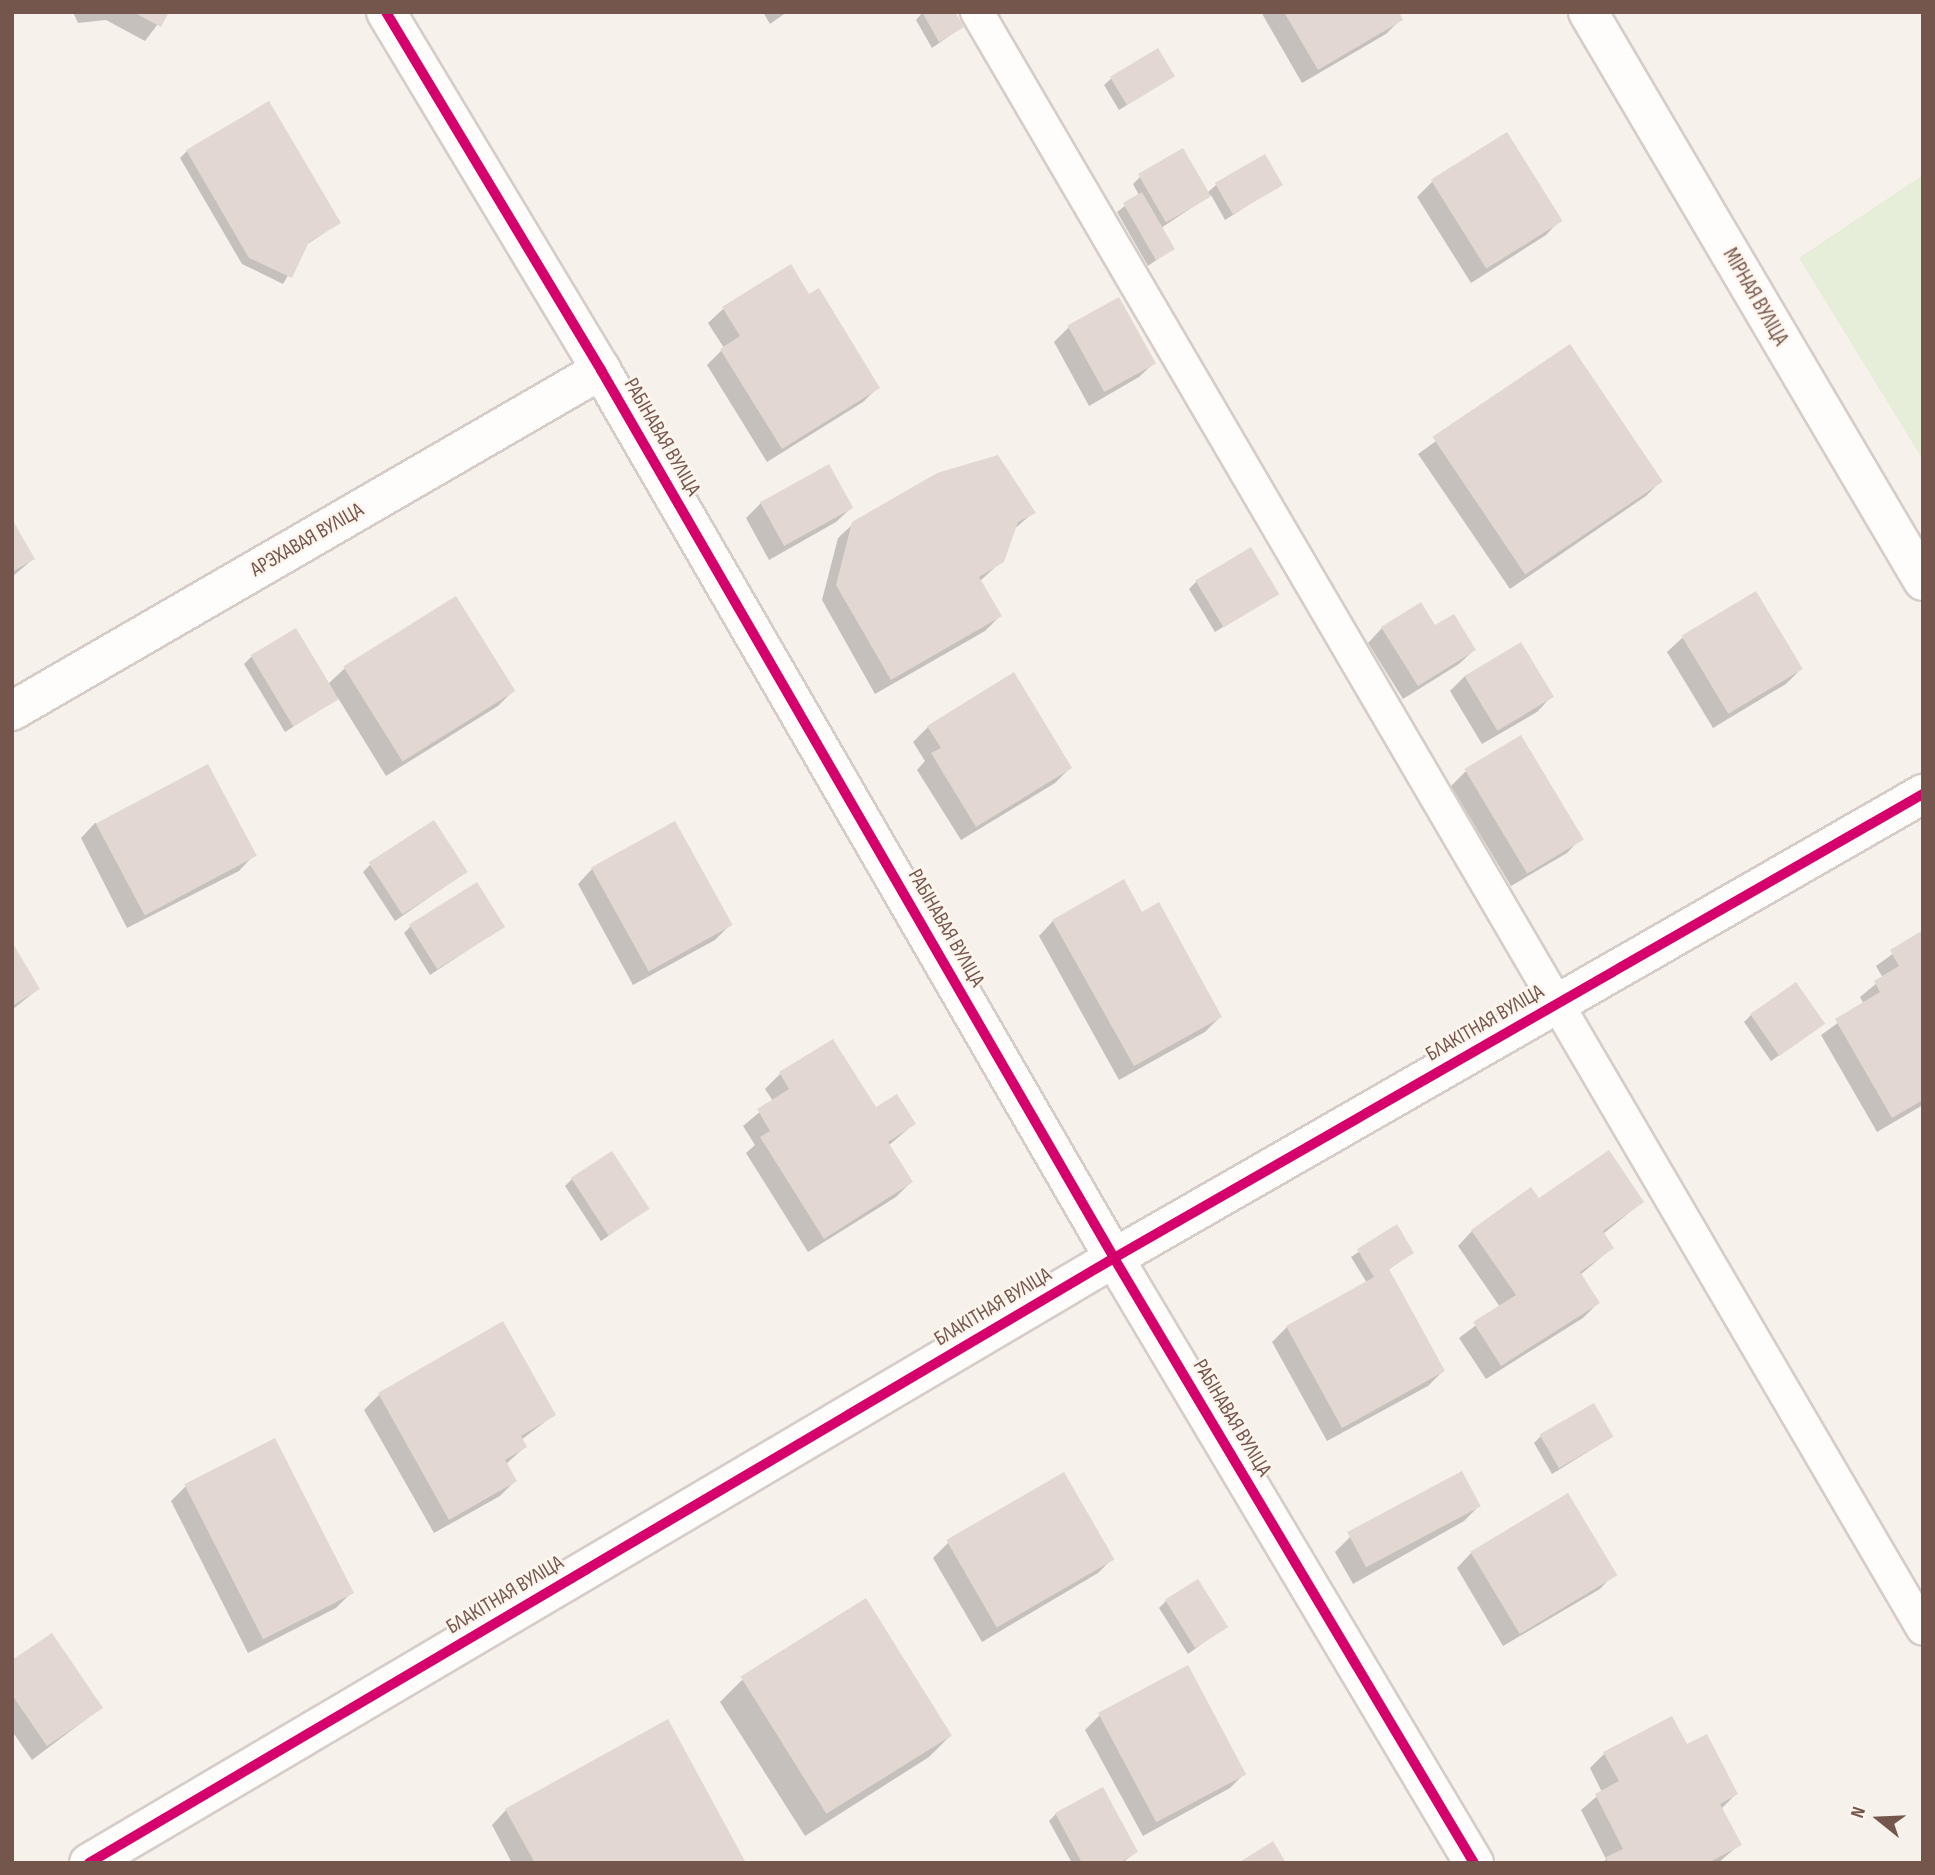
<!DOCTYPE html>
<meta charset="utf-8">
<style>
body{margin:0}
#map{position:relative;width:1935px;height:1875px;overflow:hidden;background:#f7f1ec;font-family:"Sofia Sans Condensed",sans-serif}
div>[style]{position:absolute}
[style*='--x']{left:calc(var(--x)*1px);top:calc(var(--y)*1px);width:calc(var(--w)*1px);rotate:calc(var(--a)*1deg)}
.green>*{inset:0;background:#e6edd8}
.shadow>*{inset:0;background:#0003}
.building>*{inset:0;background:#e2d7d1;transform-origin:0 0}
.roads{filter:drop-shadow(2px 0 #d6cdc9) drop-shadow(-2px 0 #d6cdc9) drop-shadow(0 2px #d6cdc9) drop-shadow(0 -2px #d6cdc9)}
.lane>*{height:32px;margin:-16px;padding:0 16px;transform-origin:16px;border-radius:16px;background:#fefdfc}
.street>*{height:38px;margin:-19px;padding:0 19px;transform-origin:19px;border-radius:19px;background:#fefdfc}
.cycleway>*{height:10px;margin:-5px;padding:0 5px;transform-origin:5px;border-radius:5px;background:#d6006c}
span{translate:-50% -50%;white-space:nowrap;text-align:center;line-height:1.15;-webkit-text-stroke:5px #fef6ee;paint-order:stroke}
.street-label{font-size:21px;color:#75564d}
.frame{position:absolute;inset:0;border:14px solid #75564d;pointer-events:none}
.north{position:absolute;left:1844px;top:1784px;width:70px;height:70px;-webkit-text-stroke:5px #fef6ee;paint-order:stroke;rotate:288deg;font-size:19px;font-weight:700;line-height:28px;text-align:center;color:#75564d}
.north::after{content:'';display:block;margin:auto;width:24px;height:32px;background:#75564d;clip-path:polygon(50% 0,100% 100%,50% 72%,0 100%)}
</style>
<div id="map">
<div class="green">
<div style="clip-path:polygon(1923px 175px,1923px 460px,1799px 258px)"></div>
</div>
<div class="shadow">
<div style="clip-path:polygon(73px 12px,167px 12px,145px 41px,106px 20px,78px 23px)"></div>
<div style="clip-path:polygon(763px 12px,787px 12px,770px 24px)"></div>
<div style="clip-path:polygon(923px 12px,962px 27px,932px 48px,916px 20px)"></div>
<div style="clip-path:polygon(1261px 12px,1397px 12px,1401px 19px,1386px 34px,1302px 83px)"></div>
<div style="clip-path:polygon(1173px 76px,1119px 110px,1104px 85px,1112px 78px)"></div>
<div style="clip-path:polygon(187px 151px,339px 223px,306px 245px,283px 284px,242px 264px,180px 158px)"></div>
<div style="clip-path:polygon(1182px 151px,1207px 193px,1216px 185px,1281px 184px,1225px 220px,1211px 195px,1161px 228px,1173px 248px,1148px 266px,1117px 212px,1139px 195px,1133px 184px,1140px 177px)"></div>
<div style="clip-path:polygon(1432px 182px,1560px 220px,1546px 235px,1471px 283px,1417px 197px)"></div>
<div style="clip-path:polygon(809px 296px,878px 387px,863px 402px,767px 462px,707px 365px,724px 348px,708px 323px,723px 309px)"></div>
<div style="clip-path:polygon(1069px 327px,1154px 363px,1139px 377px,1089px 406px,1054px 342px)"></div>
<div style="clip-path:polygon(1569px 346px,1661px 481px,1646px 496px,1510px 589px,1418px 454px)"></div>
<div style="clip-path:polygon(761px 503px,851px 508px,836px 522px,769px 560px,746px 518px)"></div>
<div style="clip-path:polygon(1034px 512px,1013px 530px,1002px 561px,980px 581px,1000px 616px,985px 631px,875px 694px,822px 600px,838px 538px,854px 523px)"></div>
<div style="clip-path:polygon(12px 522px,33px 559px,12px 577px)"></div>
<div style="clip-path:polygon(1196px 582px,1276px 594px,1215px 632px,1189px 589px)"></div>
<div style="clip-path:polygon(456px 599px,513px 691px,498px 706px,386px 776px,338px 698px,285px 732px,244px 664px,251px 657px,328px 684px,344px 669px)"></div>
<div style="clip-path:polygon(1435px 627px,1474px 650px,1459px 664px,1403px 699px,1368px 643px,1382px 628px)"></div>
<div style="clip-path:polygon(1682px 638px,1801px 669px,1786px 684px,1713px 728px,1667px 652px)"></div>
<div style="clip-path:polygon(1465px 676px,1551px 697px,1537px 712px,1482px 744px,1450px 691px)"></div>
<div style="clip-path:polygon(928px 727px,1070px 768px,1055px 783px,961px 840px,917px 770px,925px 761px,913px 742px)"></div>
<div style="clip-path:polygon(1466px 771px,1581px 838px,1567px 853px,1511px 886px,1451px 786px)"></div>
<div style="clip-path:polygon(95px 823px,253px 856px,239px 871px,127px 928px,81px 838px)"></div>
<div style="clip-path:polygon(370px 865px,466px 872px,395px 921px,363px 872px)"></div>
<div style="clip-path:polygon(592px 869px,730px 925px,715px 940px,633px 985px,578px 884px)"></div>
<div style="clip-path:polygon(1141px 914px,1220px 1017px,1205px 1032px,1119px 1080px,1039px 936px,1053px 921px)"></div>
<div style="clip-path:polygon(411px 926px,503px 927px,430px 975px,404px 933px)"></div>
<div style="clip-path:polygon(1923px 932px,1923px 1105px,1877px 1132px,1821px 1035px,1864px 1004px,1860px 997px,1883px 978px,1876px 966px)"></div>
<div style="clip-path:polygon(12px 946px,38px 989px,12px 1010px)"></div>
<div style="clip-path:polygon(1751px 1015px,1823px 1023px,1771px 1061px,1744px 1022px)"></div>
<div style="clip-path:polygon(780px 1074px,914px 1124px,888px 1146px,911px 1182px,896px 1197px,808px 1252px,746px 1153px,755px 1145px,743px 1126px,773px 1101px,765px 1089px)"></div>
<div style="clip-path:polygon(572px 1179px,647px 1209px,601px 1241px,565px 1186px)"></div>
<div style="clip-path:polygon(1538px 1201px,1642px 1202px,1603px 1234px,1612px 1248px,1580px 1275px,1598px 1303px,1583px 1318px,1486px 1379px,1459px 1338px,1500px 1307px,1458px 1246px,1472px 1231px)"></div>
<div style="clip-path:polygon(1397px 1227px,1412px 1253px,1388px 1270px,1443px 1371px,1428px 1386px,1327px 1441px,1272px 1342px,1287px 1327px,1367px 1283px,1351px 1257px)"></div>
<div style="clip-path:polygon(502px 1324px,554px 1415px,521px 1440px,525px 1447px,505px 1465px,515px 1481px,500px 1496px,434px 1533px,364px 1410px,379px 1395px)"></div>
<div style="clip-path:polygon(1541px 1436px,1612px 1437px,1552px 1474px,1534px 1443px)"></div>
<div style="clip-path:polygon(186px 1486px,351px 1593px,336px 1608px,248px 1653px,171px 1501px)"></div>
<div style="clip-path:polygon(1479px 1506px,1464px 1521px,1353px 1584px,1335px 1552px,1350px 1537px)"></div>
<div style="clip-path:polygon(948px 1543px,1113px 1558px,1098px 1573px,982px 1642px,933px 1558px)"></div>
<div style="clip-path:polygon(1471px 1553px,1614px 1574px,1600px 1589px,1503px 1646px,1457px 1568px)"></div>
<div style="clip-path:polygon(1166px 1601px,1226px 1626px,1188px 1654px,1159px 1608px)"></div>
<div style="clip-path:polygon(12px 1662px,101px 1708px,32px 1760px,12px 1731px)"></div>
<div style="clip-path:polygon(742px 1680px,951px 1735px,929px 1757px,805px 1836px,720px 1702px)"></div>
<div style="clip-path:polygon(1100px 1715px,1245px 1773px,1230px 1788px,1143px 1836px,1085px 1730px)"></div>
<div style="clip-path:polygon(1686px 1747px,1736px 1794px,1721px 1809px,1740px 1844px,1718px 1863px,1603px 1863px,1606px 1859px,1581px 1810px,1602px 1792px,1590px 1768px,1604px 1754px)"></div>
<div style="clip-path:polygon(506px 1810px,744px 1863px,512px 1863px,492px 1825px)"></div>
<div style="clip-path:polygon(1056px 1814px,1136px 1852px,1122px 1863px,1072px 1863px,1049px 1821px)"></div>
</div>
<div class="building">
<div style="clip-path:polygon(133px 12px,169px 12px,161px 27px)"></div>
<div style="clip-path:polygon(922px 12px,955px 12px,964px 27px,939px 42px)"></div>
<div style="clip-path:polygon(1284px 12px,1399px 12px,1403px 20px,1318px 70px)"></div>
<div style="left:1158px;top:48px;width:33px;height:56px;rotate:59deg"></div>
<div style="clip-path:polygon(269px 101px,341px 223px,309px 242px,292px 278px,249px 258px,186px 150px)"></div>
<div style="left:1507px;top:132px;width:105px;height:90px;rotate:58deg"></div>
<div style="left:1183px;top:148px;width:56px;height:52px;rotate:60deg"></div>
<div style="left:1265px;top:154px;width:36px;height:58px;rotate:60deg"></div>
<div style="left:1142px;top:192px;width:66px;height:22px;rotate:60deg"></div>
<div style="clip-path:polygon(791px 264px,809px 294px,819px 288px,880px 388px,782px 449px,720px 349px,740px 336px,722px 307px)"></div>
<div style="left:1119px;top:297px;width:76px;height:59px;rotate:61deg"></div>
<div style="left:1570px;top:344px;width:166px;height:166px;rotate:56deg"></div>
<div style="clip-path:polygon(998px 455px,1036px 513px,1018px 522px,1004px 562px,979px 577px,1002px 616px,891px 680px,836px 585px,852px 522px,937px 473px)"></div>
<div style="left:829px;top:464px;width:50px;height:79px;rotate:61deg"></div>
<div style="clip-path:polygon(12px 519px,35px 559px,12px 572px)"></div>
<div style="left:1251px;top:547px;width:55px;height:65px;rotate:59deg"></div>
<div style="left:1756px;top:591px;width:91px;height:87px;rotate:59deg"></div>
<div style="left:456px;top:596px;width:112px;height:133px;rotate:58deg"></div>
<div style="clip-path:polygon(1421px 602px,1435px 625px,1454px 614px,1476px 650px,1418px 686px,1381px 627px)"></div>
<div style="left:296px;top:628px;width:83px;height:53px;rotate:59deg"></div>
<div style="left:1521px;top:642px;width:64px;height:66px;rotate:59deg"></div>
<div style="clip-path:polygon(1014px 672px,1072px 768px,976px 827px,931px 753px,941px 748px,927px 726px)"></div>
<div style="left:1521px;top:735px;width:122px;height:66px;rotate:59deg"></div>
<div style="left:208px;top:764px;width:104px;height:127px;rotate:62deg"></div>
<div style="left:434px;top:820px;width:62px;height:78px;rotate:57deg"></div>
<div style="left:675px;top:821px;width:119px;height:96px;rotate:61deg"></div>
<div style="clip-path:polygon(1124px 879px,1142px 912px,1159px 902px,1222px 1017px,1134px 1066px,1052px 920px)"></div>
<div style="left:477px;top:882px;width:53px;height:80px;rotate:58deg"></div>
<div style="clip-path:polygon(1923px 930px,1923px 1100px,1892px 1118px,1835px 1019px,1880px 992px,1874px 981px,1899px 966px,1890px 950px)"></div>
<div style="clip-path:polygon(12px 942px,40px 989px,12px 1006px)"></div>
<div style="left:1796px;top:982px;width:51px;height:56px;rotate:55deg"></div>
<div style="clip-path:polygon(833px 1039px,876px 1107px,897px 1094px,916px 1124px,888px 1142px,913px 1182px,824px 1239px,760px 1137px,770px 1131px,757px 1109px,789px 1089px,779px 1072px)"></div>
<div style="clip-path:polygon(1609px 1150px,1644px 1202px,1603px 1231px,1614px 1248px,1580px 1272px,1600px 1303px,1501px 1366px,1473px 1322px,1516px 1295px,1471px 1230px,1531px 1187px,1539px 1198px)"></div>
<div style="left:612px;top:1151px;width:69px;height:49px;rotate:57deg"></div>
<div style="clip-path:polygon(1397px 1224px,1414px 1253px,1389px 1269px,1445px 1371px,1342px 1428px,1286px 1326px,1374px 1277px,1357px 1249px)"></div>
<div style="clip-path:polygon(503px 1321px,556px 1415px,521px 1436px,527px 1447px,505px 1460px,517px 1481px,449px 1520px,378px 1393px)"></div>
<div style="left:1594px;top:1403px;width:39px;height:63px;rotate:60deg"></div>
<div style="left:275px;top:1438px;width:174px;height:102px;rotate:63deg"></div>
<div style="left:1462px;top:1471px;width:40px;height:130px;rotate:62deg"></div>
<div style="left:1064px;top:1472px;width:101px;height:136px;rotate:60deg"></div>
<div style="left:1568px;top:1493px;width:96px;height:114px;rotate:59deg"></div>
<div style="left:1198px;top:1579px;width:57px;height:39px;rotate:58deg"></div>
<div style="left:866px;top:1598px;width:162px;height:148px;rotate:58deg"></div>
<div style="clip-path:polygon(52px 1633px,103px 1708px,47px 1746px,12px 1695px,12px 1660px)"></div>
<div style="left:1188px;top:1665px;width:124px;height:102px;rotate:62deg"></div>
<div style="clip-path:polygon(1672px 1716px,1687px 1744px,1707px 1734px,1738px 1794px,1720px 1804px,1742px 1845px,1708px 1863px,1608px 1863px,1606px 1857px,1623px 1849px,1595px 1794px,1619px 1781px,1603px 1752px)"></div>
<div style="clip-path:polygon(668px 1719px,746px 1863px,535px 1863px,505px 1809px)"></div>
<div style="clip-path:polygon(1103px 1787px,1138px 1852px,1119px 1863px,1082px 1863px,1055px 1813px)"></div>
<div style="clip-path:polygon(1273px 1841px,1286px 1863px,1238px 1863px)"></div>
</div>
<div class="roads">
<div class="lane">
<div style="--x:977;--y:12;--w:1873;--a:59.67"></div>
</div>
<div class="street">
<div style="--x:386;--y:12;--w:418;--a:59"></div>
<div style="--x:601;--y:370;--w:1026;--a:59.98"></div>
<div style="--x:1114;--y:1258;--w:704;--a:59.25"></div>
<div style="--x:1588;--y:12;--w:660;--a:59.51"></div>
<div style="--x:12;--y:711;--w:681;--a:-30.07"></div>
<div style="--x:89;--y:1863;--w:1190;--a:-30.55"></div>
<div style="--x:1114;--y:1258;--w:933;--a:-29.84"></div>
</div>
</div>
<div class="cycleway">
<div style="--x:386;--y:12;--w:418;--a:59"></div>
<div style="--x:601;--y:370;--w:1026;--a:59.98"></div>
<div style="--x:1114;--y:1258;--w:704;--a:59.25"></div>
<div style="--x:89;--y:1863;--w:1190;--a:-30.55"></div>
<div style="--x:1114;--y:1258;--w:933;--a:-29.84"></div>
</div>
<div class="street-label">
<span style="left:1755px;top:297px;rotate:60deg">МІРНАЯ ВУЛІЦА</span>
<span style="left:662px;top:437px;rotate:60deg">РАБІНАВАЯ ВУЛІЦА</span>
<span style="left:307px;top:540px;rotate:-30deg">АРЭХАВАЯ ВУЛІЦА</span>
<span style="left:946px;top:928px;rotate:60deg">РАБІНАВАЯ ВУЛІЦА</span>
<span style="left:1485px;top:1023px;rotate:-30deg">БЛАКІТНАЯ ВУЛІЦА</span>
<span style="left:993px;top:1307px;rotate:-31deg">БЛАКІТНАЯ ВУЛІЦА</span>
<span style="left:1232px;top:1418px;rotate:59deg">РАБІНАВАЯ ВУЛІЦА</span>
<span style="left:505px;top:1595px;rotate:-31deg">БЛАКІТНАЯ ВУЛІЦА</span>
</div>
<div class="frame"></div>
<div class="north">N</div>
</div>
